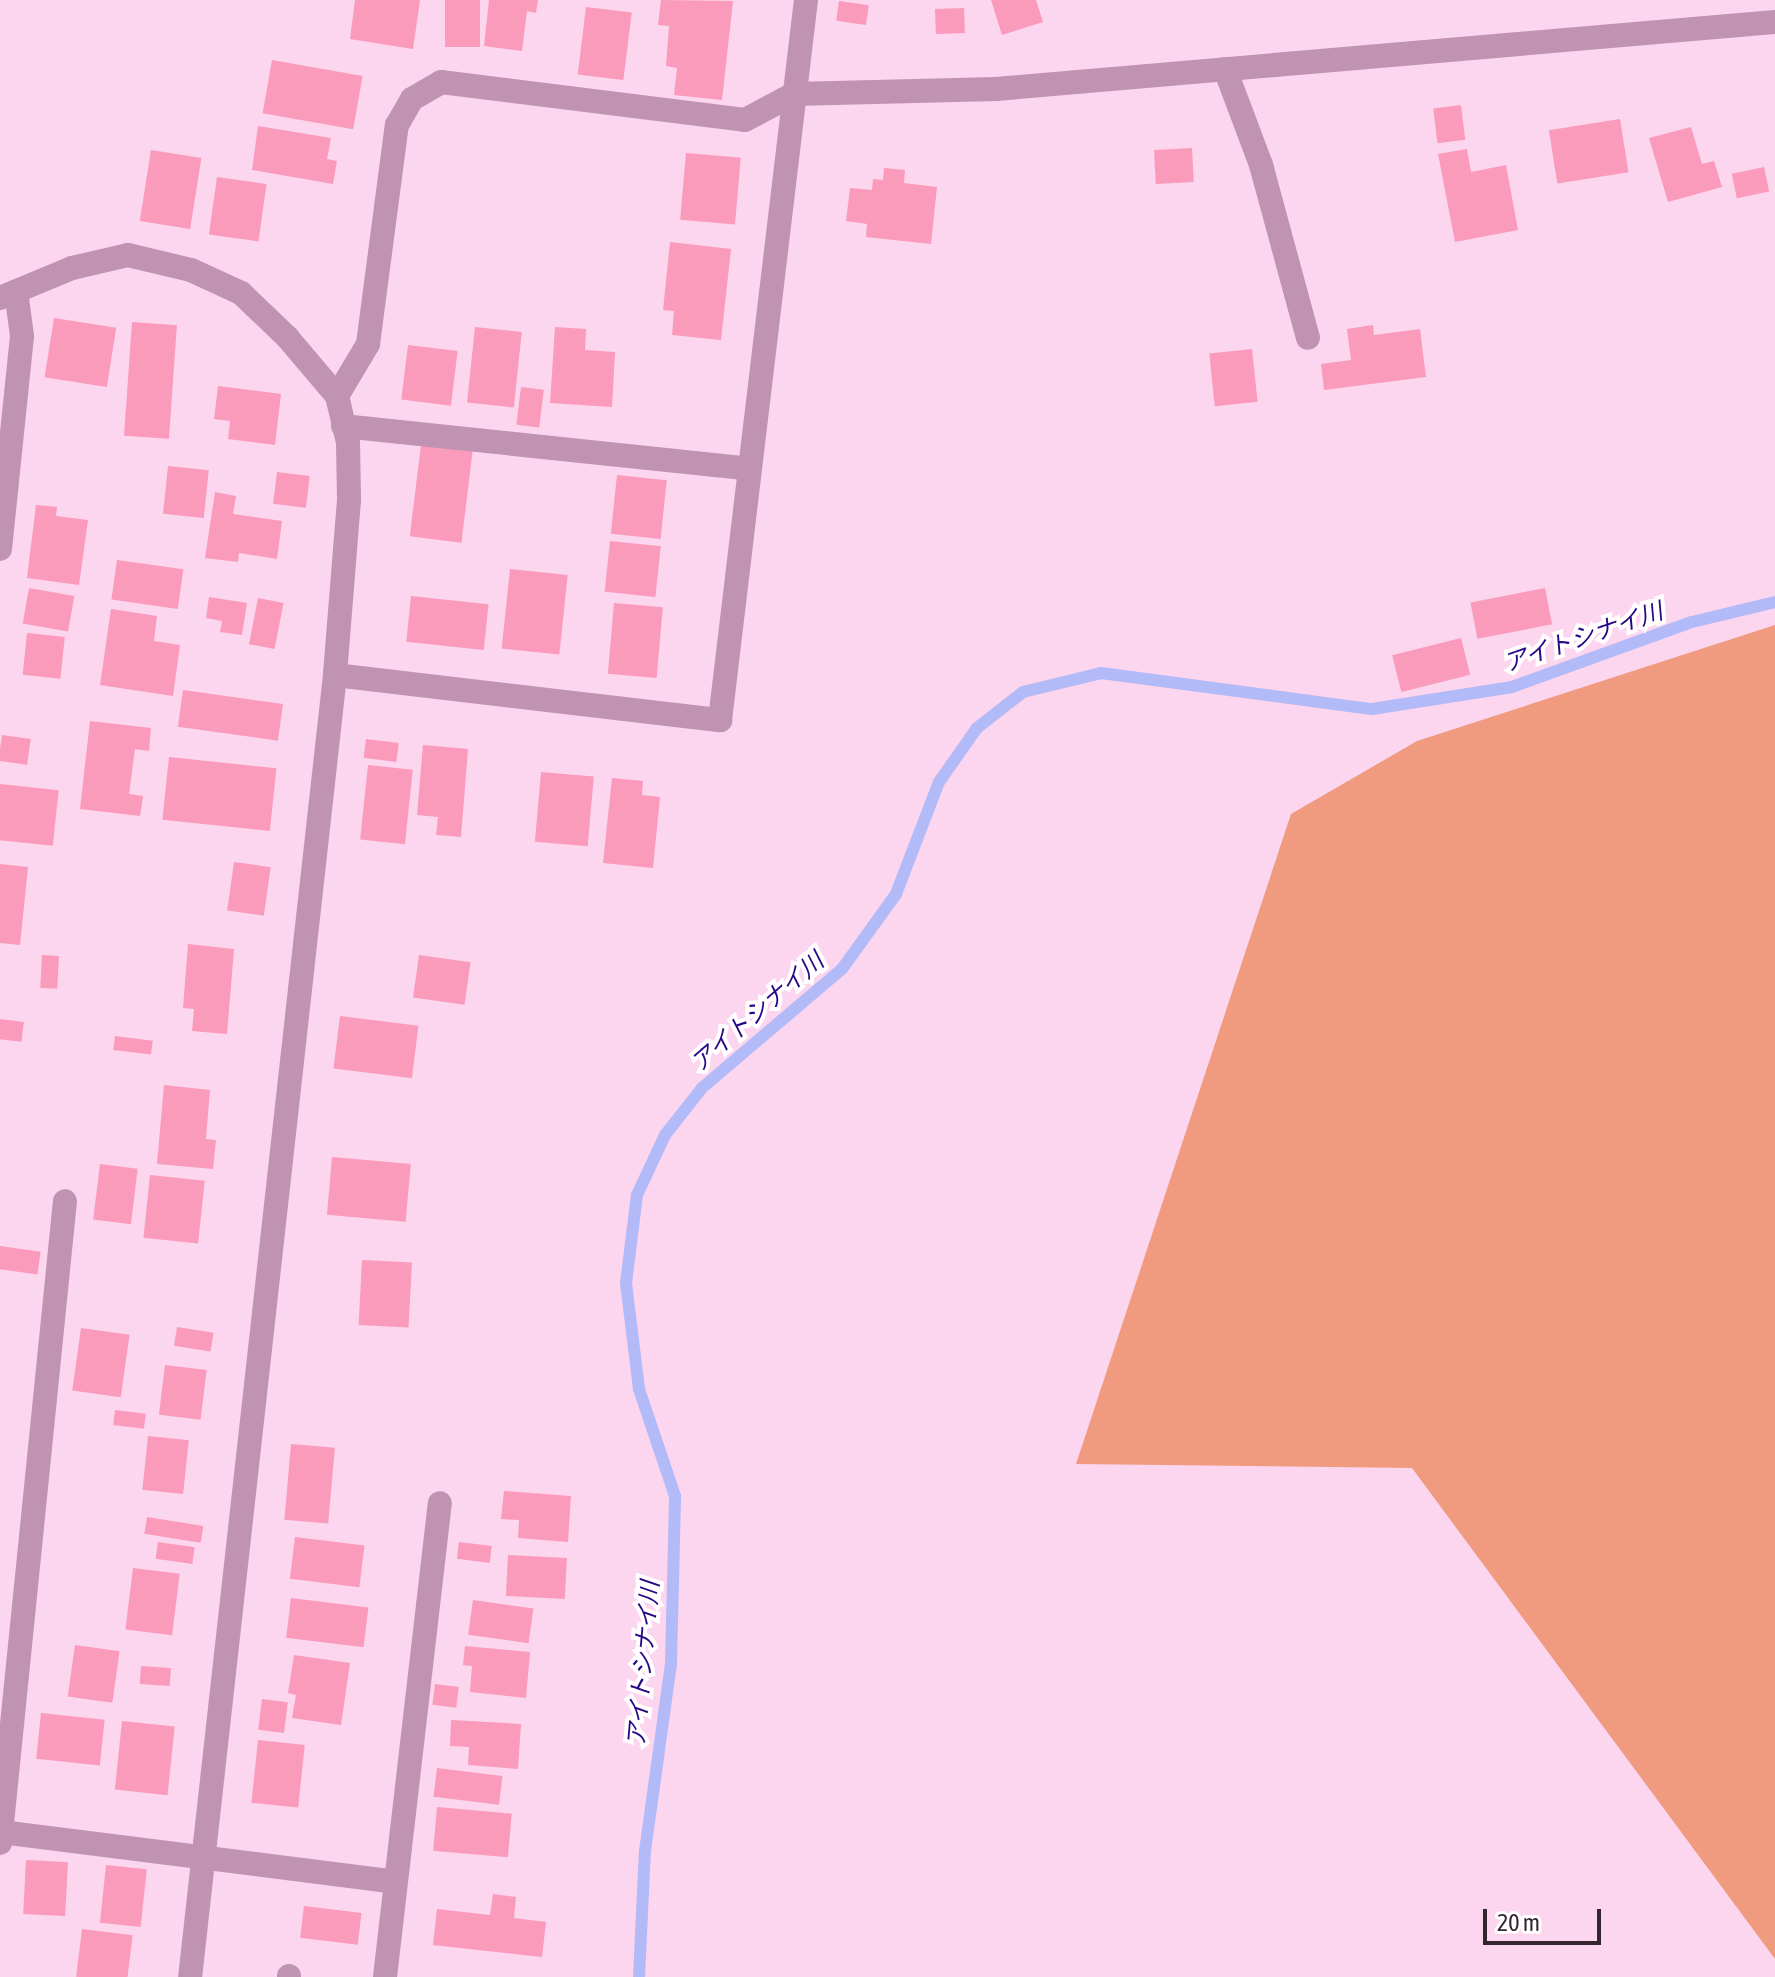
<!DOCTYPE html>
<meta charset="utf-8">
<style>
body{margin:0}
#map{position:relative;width:1775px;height:1977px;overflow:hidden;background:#fcd5ef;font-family:"Asap Condensed","Noto Sans JP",sans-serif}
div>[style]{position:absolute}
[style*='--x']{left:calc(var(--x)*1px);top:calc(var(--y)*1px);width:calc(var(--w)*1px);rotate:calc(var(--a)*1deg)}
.green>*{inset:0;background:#f09b7f}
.stream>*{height:12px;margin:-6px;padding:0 6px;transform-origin:6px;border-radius:6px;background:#b2baf8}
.building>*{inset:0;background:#fa9bbb;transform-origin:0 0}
.minor>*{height:24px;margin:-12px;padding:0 12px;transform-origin:12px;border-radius:12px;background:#bf93b1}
span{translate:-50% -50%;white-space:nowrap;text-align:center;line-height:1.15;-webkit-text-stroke:8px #fff;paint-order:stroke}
.water-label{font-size:24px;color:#260784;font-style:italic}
.scale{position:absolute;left:1483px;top:1909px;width:118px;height:36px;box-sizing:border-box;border:4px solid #372431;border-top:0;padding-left:10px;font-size:24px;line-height:28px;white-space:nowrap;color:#372431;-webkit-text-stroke:6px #fff;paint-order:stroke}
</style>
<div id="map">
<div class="green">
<div style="clip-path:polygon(1775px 625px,1775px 1959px,1412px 1468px,1076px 1464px,1291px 814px,1417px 741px)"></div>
</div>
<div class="stream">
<div style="--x:639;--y:1977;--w:126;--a:-87.3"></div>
<div style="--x:645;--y:1851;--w:190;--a:-82.1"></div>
<div style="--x:671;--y:1663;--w:167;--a:-88.6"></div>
<div style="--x:675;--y:1496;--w:113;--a:-108.6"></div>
<div style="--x:639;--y:1389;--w:107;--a:-97"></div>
<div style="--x:626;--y:1283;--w:89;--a:-82.9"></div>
<div style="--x:637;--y:1195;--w:66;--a:-65"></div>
<div style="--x:665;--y:1135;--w:60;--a:-51.8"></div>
<div style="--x:702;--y:1088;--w:184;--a:-40.4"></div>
<div style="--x:842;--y:969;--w:92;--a:-54.2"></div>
<div style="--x:896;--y:894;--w:120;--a:-69"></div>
<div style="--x:939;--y:782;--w:66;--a:-54.9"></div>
<div style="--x:977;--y:728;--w:58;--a:-38"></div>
<div style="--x:1023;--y:692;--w:80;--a:-13.7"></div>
<div style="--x:1101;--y:673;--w:273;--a:7.6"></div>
<div style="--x:1372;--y:709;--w:142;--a:-8.9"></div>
<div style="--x:1512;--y:687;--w:191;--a:-19.9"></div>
<div style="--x:1692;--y:622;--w:85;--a:-13.5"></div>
</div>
<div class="building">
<div style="clip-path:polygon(355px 0,420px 0,413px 49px,350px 39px)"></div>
<div style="left:445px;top:0;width:35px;height:47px"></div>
<div style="clip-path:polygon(489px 0,538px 0,536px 13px,527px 11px,522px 51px,484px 46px)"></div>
<div style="clip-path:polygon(661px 0,733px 1px,722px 100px,674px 95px,677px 68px,666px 66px,669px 26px,658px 25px)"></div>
<div style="clip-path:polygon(991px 0,1036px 0,1043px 22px,1002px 35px)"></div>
<div style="left:839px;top:1px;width:30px;height:20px;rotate:8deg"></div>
<div style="left:586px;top:7px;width:46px;height:68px;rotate:7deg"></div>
<div style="left:964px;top:8px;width:25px;height:29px;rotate:88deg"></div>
<div style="left:272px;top:60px;width:92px;height:54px;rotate:10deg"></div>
<div style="left:1461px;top:105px;width:35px;height:28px;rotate:83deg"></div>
<div style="left:1620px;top:119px;width:54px;height:72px;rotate:81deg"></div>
<div style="clip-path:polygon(258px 126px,331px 138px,327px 159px,337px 161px,333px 184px,252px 170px)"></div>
<div style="clip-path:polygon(1691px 127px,1702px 164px,1714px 161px,1722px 187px,1668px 202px,1649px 138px)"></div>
<div style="left:1192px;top:148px;width:34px;height:38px;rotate:87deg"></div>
<div style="clip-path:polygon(1467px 149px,1471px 172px,1506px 165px,1518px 230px,1455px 242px,1438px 154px)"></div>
<div style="left:151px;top:150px;width:51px;height:72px;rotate:9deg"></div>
<div style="left:686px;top:153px;width:55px;height:67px;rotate:5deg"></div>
<div style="left:1764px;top:167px;width:25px;height:33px;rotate:78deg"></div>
<div style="clip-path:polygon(884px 168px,905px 170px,904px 183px,937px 187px,931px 244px,866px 237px,867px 224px,846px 221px,850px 188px,872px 190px,873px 179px,883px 180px)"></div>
<div style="left:217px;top:177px;width:50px;height:58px;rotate:8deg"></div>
<div style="clip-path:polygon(670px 242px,731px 249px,721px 340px,672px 335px,674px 311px,663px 310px)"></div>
<div style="left:54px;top:318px;width:63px;height:60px;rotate:9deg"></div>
<div style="left:132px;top:322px;width:45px;height:114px;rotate:4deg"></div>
<div style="clip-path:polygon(1373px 325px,1374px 335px,1420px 329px,1426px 377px,1324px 390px,1321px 364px,1351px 360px,1347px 329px)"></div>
<div style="left:475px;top:327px;width:47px;height:76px;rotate:6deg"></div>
<div style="clip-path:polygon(555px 327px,586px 329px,585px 350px,615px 352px,612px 407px,550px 403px)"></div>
<div style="left:408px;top:345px;width:50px;height:55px;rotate:7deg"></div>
<div style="left:1252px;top:349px;width:53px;height:43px;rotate:84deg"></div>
<div style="clip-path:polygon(218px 386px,281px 394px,275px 445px,228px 439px,230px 421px,214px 419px)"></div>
<div style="left:521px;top:387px;width:23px;height:38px;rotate:7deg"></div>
<div style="left:421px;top:445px;width:52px;height:92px;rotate:7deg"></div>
<div style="left:168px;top:466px;width:41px;height:48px;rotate:6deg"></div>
<div style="left:277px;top:472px;width:33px;height:32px;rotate:7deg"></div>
<div style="left:617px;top:475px;width:50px;height:59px;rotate:6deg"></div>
<div style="clip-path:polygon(215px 492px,236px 496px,233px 514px,282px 521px,277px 559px,239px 553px,238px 562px,205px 558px)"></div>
<div style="clip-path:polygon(36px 505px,57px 507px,56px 516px,88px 520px,79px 585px,27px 578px)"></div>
<div style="left:610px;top:541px;width:51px;height:51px;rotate:6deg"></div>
<div style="left:117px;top:560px;width:67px;height:40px;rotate:8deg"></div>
<div style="left:510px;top:569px;width:58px;height:80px;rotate:6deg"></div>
<div style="left:29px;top:588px;width:46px;height:36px;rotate:10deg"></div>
<div style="left:1545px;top:588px;width:37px;height:76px;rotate:79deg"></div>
<div style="left:411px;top:596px;width:78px;height:46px;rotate:6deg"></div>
<div style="clip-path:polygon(209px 597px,247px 603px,242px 635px,220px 632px,222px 621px,206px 618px)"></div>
<div style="left:258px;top:598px;width:26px;height:47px;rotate:11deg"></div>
<div style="left:614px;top:603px;width:49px;height:71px;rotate:5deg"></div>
<div style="clip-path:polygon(111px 609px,157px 616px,154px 641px,180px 645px,173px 696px,100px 685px)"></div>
<div style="left:27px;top:633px;width:38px;height:42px;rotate:6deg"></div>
<div style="left:1461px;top:638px;width:38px;height:71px;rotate:76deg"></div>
<div style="left:183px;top:690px;width:101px;height:37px;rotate:8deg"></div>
<div style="clip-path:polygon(90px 721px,151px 728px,149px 751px,135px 749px,129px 794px,143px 796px,140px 816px,80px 809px)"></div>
<div style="left:2px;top:735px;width:29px;height:26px;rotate:8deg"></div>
<div style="left:366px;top:739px;width:33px;height:19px;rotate:7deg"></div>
<div style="clip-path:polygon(423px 745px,468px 749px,461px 837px,436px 835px,438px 817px,417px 815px)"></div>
<div style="left:169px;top:757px;width:108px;height:63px;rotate:6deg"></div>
<div style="left:368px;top:765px;width:45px;height:75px;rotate:6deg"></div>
<div style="left:541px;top:772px;width:53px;height:70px;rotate:5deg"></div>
<div style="clip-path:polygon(612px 778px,643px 781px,642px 795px,660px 797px,653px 868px,603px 863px)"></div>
<div style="left:0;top:784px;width:59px;height:56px;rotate:6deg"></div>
<div style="left:234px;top:862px;width:37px;height:49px;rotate:8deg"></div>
<div style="clip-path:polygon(0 864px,28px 867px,20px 945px,0 943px)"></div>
<div style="clip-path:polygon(188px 944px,234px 949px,227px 1034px,192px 1031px,194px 1009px,183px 1008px)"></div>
<div style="left:42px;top:955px;width:17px;height:33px;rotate:3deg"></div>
<div style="left:419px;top:955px;width:52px;height:43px;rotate:8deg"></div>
<div style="left:340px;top:1016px;width:79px;height:53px;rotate:7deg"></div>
<div style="left:0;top:1019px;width:24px;height:20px;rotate:7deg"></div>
<div style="left:115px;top:1036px;width:38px;height:14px;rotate:7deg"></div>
<div style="clip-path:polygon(164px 1085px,210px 1090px,206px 1139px,216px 1140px,213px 1169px,157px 1164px)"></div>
<div style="left:332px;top:1157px;width:79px;height:58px;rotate:5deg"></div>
<div style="left:100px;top:1164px;width:38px;height:56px;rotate:7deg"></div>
<div style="left:150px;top:1175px;width:55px;height:63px;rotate:6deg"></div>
<div style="left:0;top:1246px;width:41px;height:23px;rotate:8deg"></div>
<div style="left:362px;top:1260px;width:50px;height:65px;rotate:3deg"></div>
<div style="left:177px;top:1327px;width:37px;height:19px;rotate:9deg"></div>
<div style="left:81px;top:1328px;width:49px;height:63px;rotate:8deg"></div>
<div style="left:165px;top:1365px;width:42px;height:50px;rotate:7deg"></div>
<div style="left:115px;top:1410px;width:31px;height:15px;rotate:7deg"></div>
<div style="left:148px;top:1436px;width:41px;height:54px;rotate:6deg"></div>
<div style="left:291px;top:1444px;width:44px;height:76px;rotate:5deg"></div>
<div style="clip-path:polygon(504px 1491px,571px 1496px,568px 1542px,518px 1538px,519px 1520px,501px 1519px)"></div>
<div style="left:147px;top:1517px;width:57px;height:17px;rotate:9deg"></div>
<div style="left:295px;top:1537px;width:70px;height:42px;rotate:7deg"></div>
<div style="left:158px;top:1542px;width:37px;height:17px;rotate:8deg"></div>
<div style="left:459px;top:1542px;width:33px;height:17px;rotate:7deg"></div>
<div style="left:508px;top:1555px;width:59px;height:41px;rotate:3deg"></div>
<div style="left:133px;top:1568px;width:47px;height:62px;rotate:7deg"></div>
<div style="left:291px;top:1598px;width:78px;height:40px;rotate:7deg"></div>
<div style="left:473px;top:1600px;width:61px;height:35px;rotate:8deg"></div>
<div style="left:75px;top:1645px;width:45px;height:52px;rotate:8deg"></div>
<div style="clip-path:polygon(465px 1646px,530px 1652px,526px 1698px,470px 1692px,472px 1666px,463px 1665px)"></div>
<div style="clip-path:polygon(294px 1655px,350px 1663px,341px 1725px,292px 1718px,296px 1695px,288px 1693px)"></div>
<div style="left:141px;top:1666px;width:30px;height:18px;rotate:4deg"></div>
<div style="left:435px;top:1684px;width:24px;height:21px;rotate:7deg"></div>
<div style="left:262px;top:1699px;width:26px;height:31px;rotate:7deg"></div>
<div style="left:41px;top:1713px;width:64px;height:46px;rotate:6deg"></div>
<div style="clip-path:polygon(451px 1720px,521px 1724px,518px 1769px,468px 1765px,469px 1747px,450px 1746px)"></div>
<div style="left:122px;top:1721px;width:53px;height:69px;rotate:6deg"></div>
<div style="left:258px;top:1740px;width:47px;height:63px;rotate:6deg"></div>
<div style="left:437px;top:1768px;width:66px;height:29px;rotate:7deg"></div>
<div style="left:437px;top:1807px;width:75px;height:44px;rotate:5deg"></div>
<div style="left:26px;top:1860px;width:42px;height:54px;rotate:3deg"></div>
<div style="left:106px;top:1865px;width:41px;height:58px;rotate:6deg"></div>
<div style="clip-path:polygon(493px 1894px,516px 1897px,514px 1918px,546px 1922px,542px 1957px,433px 1945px,437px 1909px,490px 1915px)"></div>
<div style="left:304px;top:1906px;width:58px;height:32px;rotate:7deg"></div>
<div style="left:82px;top:1929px;width:51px;height:48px;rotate:7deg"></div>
</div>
<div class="minor">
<div style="--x:1225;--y:69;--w:103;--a:69.4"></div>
<div style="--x:1261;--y:165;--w:179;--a:74.8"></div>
<div style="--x:0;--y:298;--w:78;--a:-22.6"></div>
<div style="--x:72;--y:268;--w:57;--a:-13.1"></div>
<div style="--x:128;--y:255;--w:65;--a:13.4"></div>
<div style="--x:191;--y:270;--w:55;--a:24.7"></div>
<div style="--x:241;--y:293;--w:64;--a:43.7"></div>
<div style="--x:287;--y:337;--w:77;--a:49.7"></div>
<div style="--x:337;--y:396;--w:47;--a:76.6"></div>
<div style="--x:348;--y:442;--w:58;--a:89"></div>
<div style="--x:349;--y:500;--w:176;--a:94.6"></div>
<div style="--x:335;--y:675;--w:1310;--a:96.35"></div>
<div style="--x:337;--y:396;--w:61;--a:-59.2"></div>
<div style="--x:368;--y:344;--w:221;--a:-82.5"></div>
<div style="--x:397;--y:125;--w:30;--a:-60"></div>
<div style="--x:412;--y:99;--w:34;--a:-30"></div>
<div style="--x:441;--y:82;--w:306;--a:7.1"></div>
<div style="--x:745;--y:120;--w:55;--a:-28"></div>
<div style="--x:794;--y:94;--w:202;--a:-1.4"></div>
<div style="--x:996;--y:89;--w:782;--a:-4.92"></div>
<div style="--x:343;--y:426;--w:408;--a:6"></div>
<div style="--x:0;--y:549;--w:214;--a:-84.1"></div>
<div style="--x:22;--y:336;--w:45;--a:-97.6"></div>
<div style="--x:335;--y:675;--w:388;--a:6.7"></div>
<div style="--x:720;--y:720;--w:725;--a:-83.19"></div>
<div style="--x:1;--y:1832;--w:397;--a:7.2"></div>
<div style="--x:0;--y:1843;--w:645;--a:-84.22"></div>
<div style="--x:289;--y:1977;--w:1;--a:-90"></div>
<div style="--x:385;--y:1977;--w:477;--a:-83.4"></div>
</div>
<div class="water-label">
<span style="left:1583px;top:637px;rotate:-19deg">アイトシナイ川</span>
<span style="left:757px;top:1012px;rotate:-41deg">アイトシナイ川</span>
<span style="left:643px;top:1664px;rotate:-85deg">アイトシナイ川</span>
</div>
<div class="scale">20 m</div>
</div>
